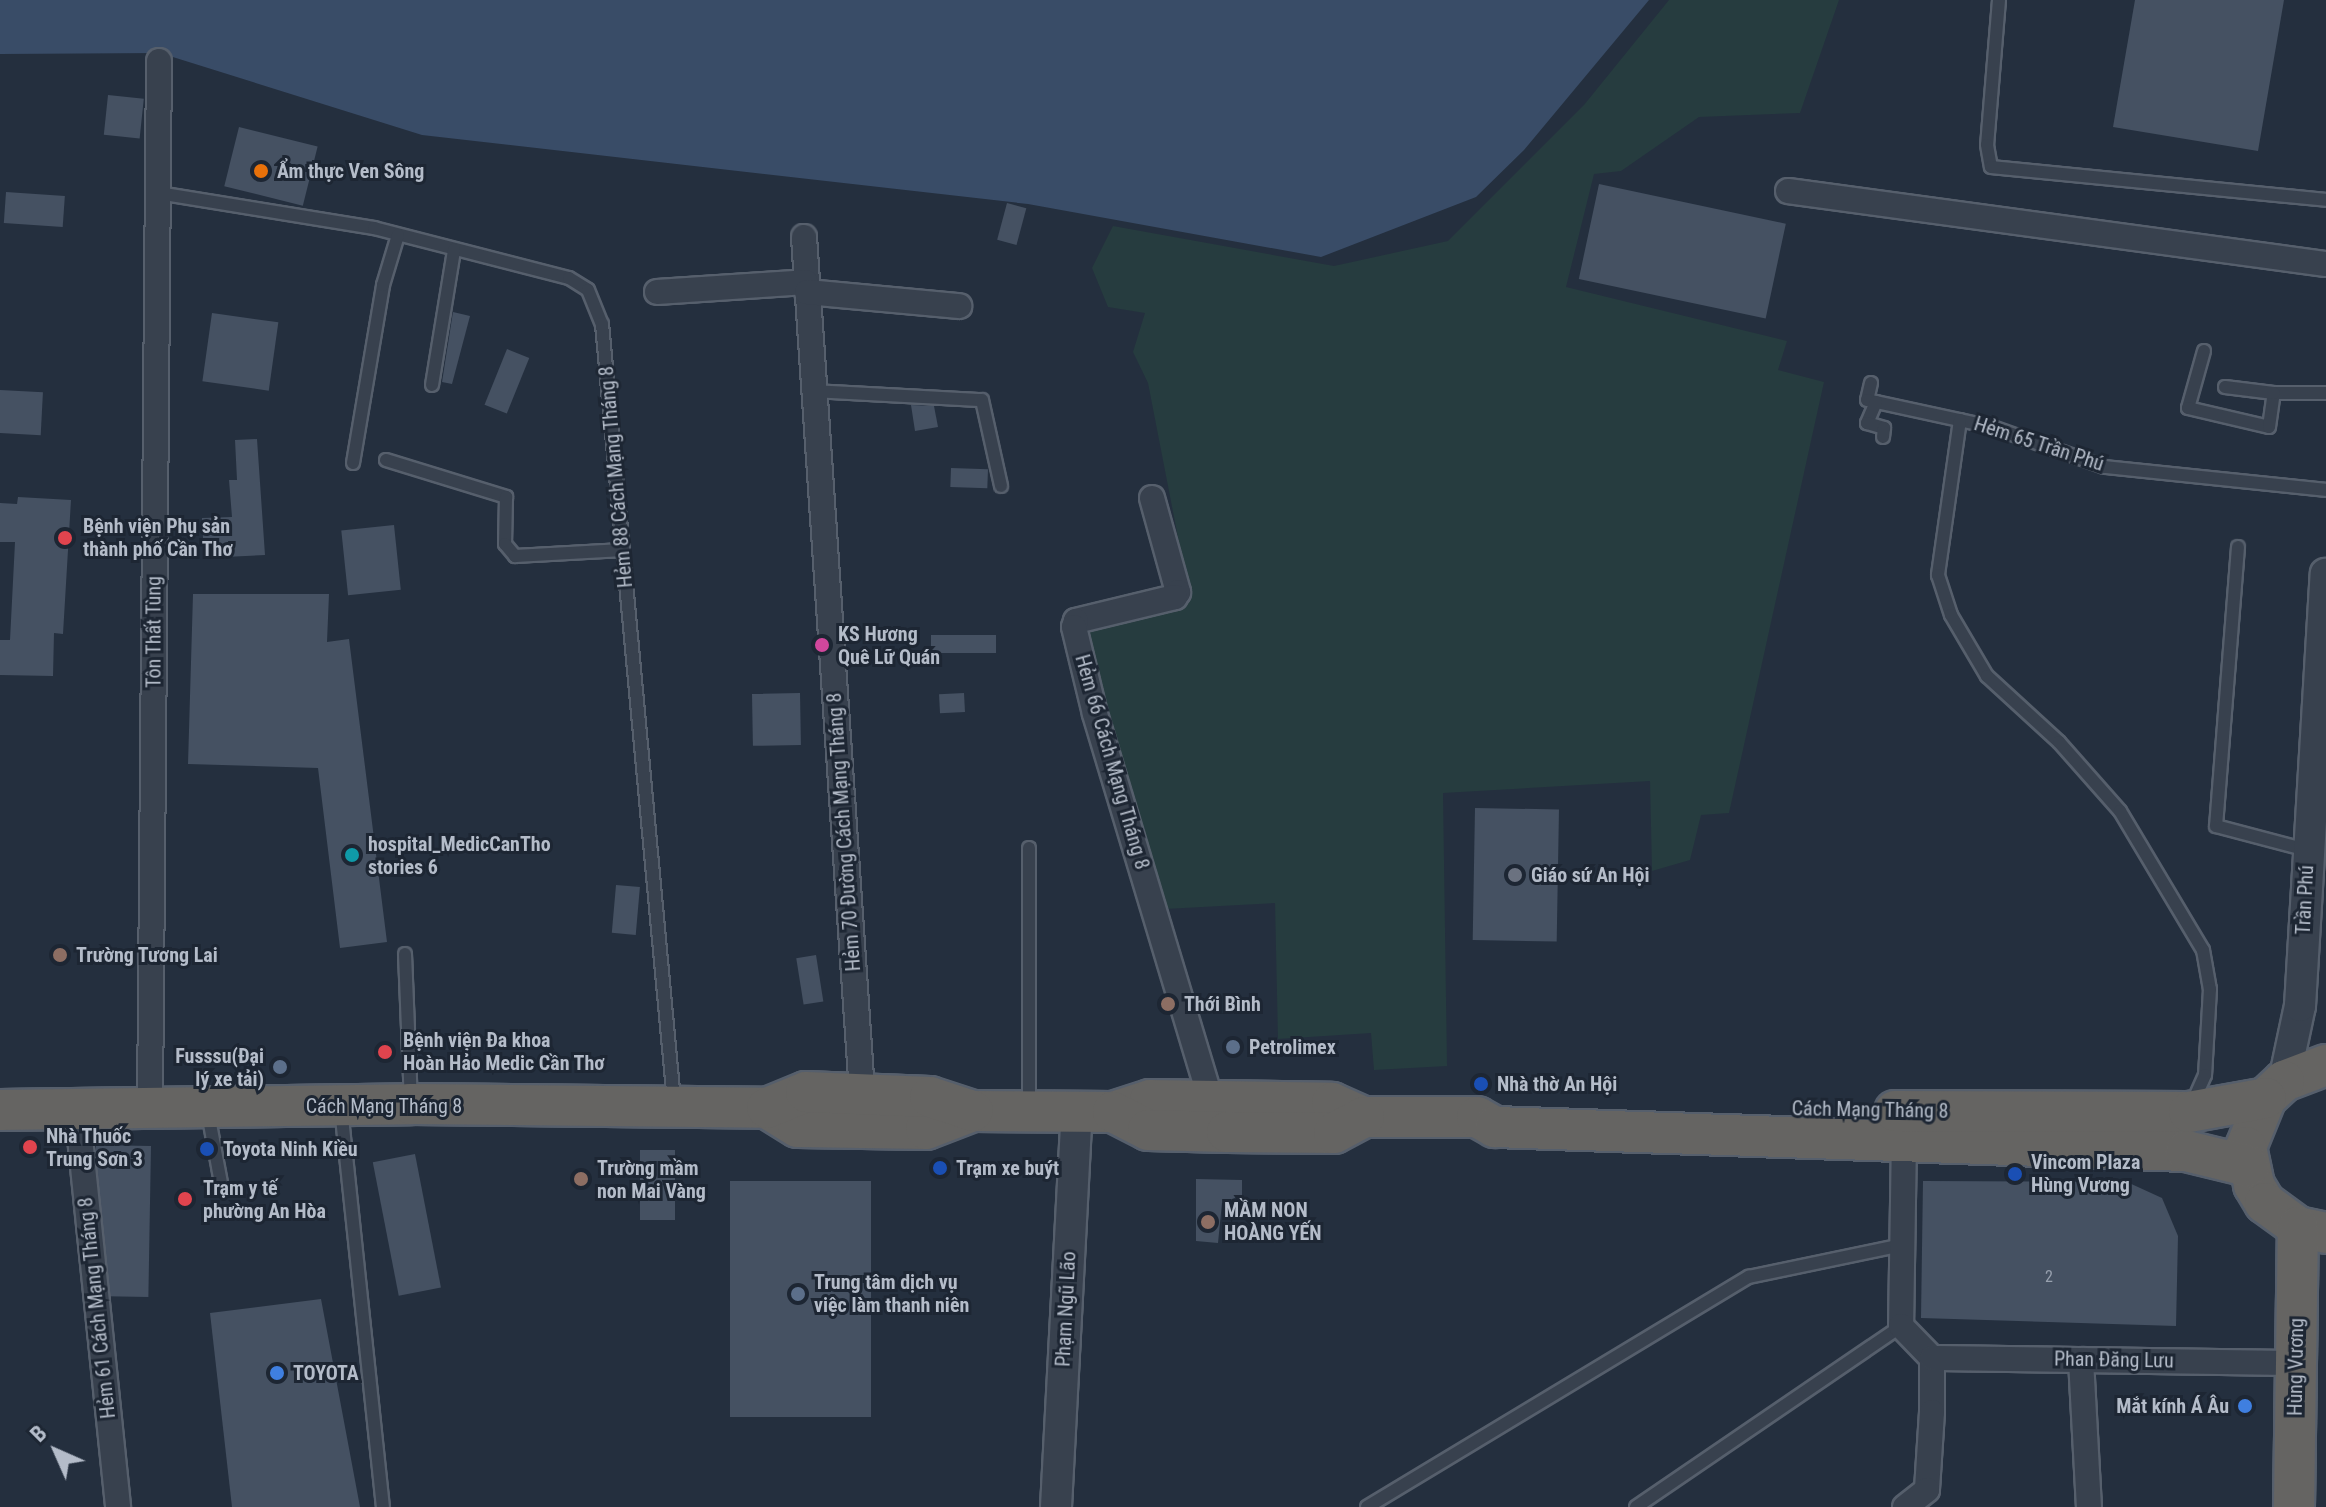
<!DOCTYPE html>
<meta charset="utf-8">
<style>
body{margin:0}
#map{position:relative;width:2326px;height:1507px;overflow:hidden;background:#242f3e;font-family:"Roboto Condensed",sans-serif}
div>[style]{position:absolute}
[style*='--x']{left:calc(var(--x)*1px);top:calc(var(--y)*1px);width:calc(var(--w)*1px);rotate:calc(var(--a)*1deg)}
.green>*{inset:0;background:#263c3f}
.water>*{inset:0;background:#394c67}
.building>*{inset:0;background:#455162;transform-origin:0 0}
.roads{filter:drop-shadow(2px 0 #565f6c) drop-shadow(-2px 0 #565f6c) drop-shadow(0 2px #565f6c) drop-shadow(0 -2px #565f6c)}
.service>*{height:12px;margin:-6px;padding:0 6px;transform-origin:6px;border-radius:6px;background:#38414e}
.minor>*{height:24px;margin:-12px;padding:0 12px;transform-origin:12px;border-radius:12px;background:#38414e}
.tertiary>*{height:30px;margin:-15px;padding:0 15px;transform-origin:15px;border-radius:15px;background:#38414e}
.trunk>*{height:40px;margin:-20px;padding:0 20px;transform-origin:20px;border-radius:20px;background:#656462}
.dots>*{width:22px;height:22px;translate:-50% -50%;box-sizing:border-box;border:4px solid #1d2633;border-radius:50%}
span{translate:-50% -50%;white-space:nowrap;text-align:center;line-height:1.15;-webkit-text-stroke:6px #1d2633;paint-order:stroke}
.number-label{font-size:16px;color:#98a1af}
.number-label span{-webkit-text-stroke-width:0}
.poi-label{font-size:20px;color:#b4bcc9;font-weight:700}
.left{translate:0 -50%;text-align:left}
.right{translate:-100% -50%;text-align:right}
.street-label{font-size:20px;color:#b4bcc9}
.north{position:absolute;left:16px;top:1411px;width:80px;height:80px;-webkit-text-stroke:6px #1d2633;paint-order:stroke;rotate:315deg;font-size:22px;font-weight:700;line-height:32px;text-align:center;color:#b4bcc9}
.north::after{content:'';display:block;margin:auto;width:28px;height:36px;background:#b4bcc9;clip-path:polygon(50% 0,100% 100%,50% 72%,0 100%)}
</style>
<div id="map">
<div class="green">
<div style="clip-path:polygon(1669px 0,1839px 0,1800px 113px,1699px 117px,1621px 171px,1594px 174px,1566px 287px,1787px 341px,1778px 370px,1824px 382px,1729px 813px,1701px 815px,1690px 860px,1652px 871px,1650px 781px,1443px 793px,1447px 1066px,1374px 1070px,1371px 1033px,1278px 1039px,1275px 903px,1165px 909px,1086px 630px,1190px 599px,1148px 383px,1133px 352px,1145px 313px,1108px 307px,1092px 268px,1113px 226px,1334px 266px,1448px 241px,1584px 105px)"></div>
</div>
<div class="water">
<div style="clip-path:polygon(0 0,1649px 0,1524px 150px,1476px 197px,1321px 257px,1028px 204px,422px 135px,160px 53px,0 54px)"></div>
</div>
<div class="building">
<div style="clip-path:polygon(2135px 0,2284px 0,2258px 151px,2113px 127px)"></div>
<div style="left:108px;top:95px;width:36px;height:40px;rotate:6deg"></div>
<div style="left:239px;top:127px;width:81px;height:61px;rotate:14deg"></div>
<div style="left:1599px;top:184px;width:191px;height:97px;rotate:12deg"></div>
<div style="left:6px;top:192px;width:59px;height:31px;rotate:4deg"></div>
<div style="left:1007px;top:203px;width:20px;height:38px;rotate:15deg"></div>
<div style="clip-path:polygon(453px 312px,470px 316px,452px 384px,442px 382px)"></div>
<div style="left:212px;top:313px;width:67px;height:69px;rotate:8deg"></div>
<div style="left:507px;top:349px;width:24px;height:60px;rotate:22deg"></div>
<div style="left:0;top:390px;width:43px;height:43px;rotate:3deg"></div>
<div style="clip-path:polygon(911px 405px,934px 406px,938px 427px,915px 431px)"></div>
<div style="clip-path:polygon(257px 439px,265px 555px,204px 558px,202px 518px,232px 517px,229px 480px,237px 480px,235px 440px)"></div>
<div style="left:951px;top:468px;width:37px;height:19px;rotate:2deg"></div>
<div style="clip-path:polygon(18px 497px,71px 500px,63px 634px,54px 633px,53px 676px,0 675px,0 640px,10px 640px,15px 542px,0 542px,0 503px,17px 504px)"></div>
<div style="left:394px;top:525px;width:65px;height:53px;rotate:84deg"></div>
<div style="clip-path:polygon(193px 594px,329px 594px,327px 642px,349px 639px,387px 942px,340px 948px,318px 768px,188px 764px)"></div>
<div style="left:996px;top:635px;width:18px;height:65px;rotate:90deg"></div>
<div style="left:800px;top:693px;width:52px;height:48px;rotate:89deg"></div>
<div style="left:964px;top:693px;width:19px;height:25px;rotate:87deg"></div>
<div style="left:1475px;top:808px;width:84px;height:132px;rotate:1deg"></div>
<div style="left:616px;top:885px;width:24px;height:48px;rotate:5deg"></div>
<div style="left:816px;top:955px;width:47px;height:20px;rotate:81deg"></div>
<div style="left:96px;top:1145px;width:55px;height:151px;rotate:1deg"></div>
<div style="left:640px;top:1150px;width:35px;height:70px"></div>
<div style="left:415px;top:1154px;width:136px;height:43px;rotate:79deg"></div>
<div style="clip-path:polygon(1196px 1179px,1242px 1180px,1242px 1195px,1222px 1203px,1218px 1243px,1196px 1241px)"></div>
<div style="left:730px;top:1181px;width:141px;height:236px"></div>
<div style="clip-path:polygon(1923px 1181px,2127px 1182px,2162px 1198px,2178px 1236px,2176px 1326px,1921px 1318px)"></div>
<div style="clip-path:polygon(321px 1299px,360px 1507px,232px 1507px,210px 1313px)"></div>
</div>
<div class="roads">
<div class="service">
<div style="--x:1999;--y:0;--w:145;--a:94.7"></div>
<div style="--x:1987;--y:145;--w:22;--a:80"></div>
<div style="--x:1991;--y:167;--w:337;--a:5.6"></div>
<div style="--x:158;--y:193;--w:219;--a:9.2"></div>
<div style="--x:374;--y:228;--w:201;--a:14.4"></div>
<div style="--x:569;--y:278;--w:22;--a:32"></div>
<div style="--x:588;--y:290;--w:37;--a:68"></div>
<div style="--x:602;--y:324;--w:780;--a:84.71"></div>
<div style="--x:2204;--y:351;--w:59;--a:105.7"></div>
<div style="--x:2188;--y:408;--w:83;--a:13.2"></div>
<div style="--x:2269;--y:427;--w:34;--a:-82"></div>
<div style="--x:2274;--y:393;--w:52;--a:0"></div>
<div style="--x:1871;--y:383;--w:17;--a:103"></div>
<div style="--x:1867;--y:400;--w:128;--a:12.2"></div>
<div style="--x:1992;--y:427;--w:120;--a:19.5"></div>
<div style="--x:2105;--y:467;--w:222;--a:5.9"></div>
<div style="--x:432;--y:385;--w:137;--a:-80.7"></div>
<div style="--x:2225;--y:387;--w:49;--a:7"></div>
<div style="--x:814;--y:391;--w:168;--a:3.1"></div>
<div style="--x:982;--y:400;--w:88;--a:77.5"></div>
<div style="--x:1876;--y:402;--w:23;--a:113"></div>
<div style="--x:1867;--y:423;--w:18;--a:16"></div>
<div style="--x:1884;--y:428;--w:9;--a:96"></div>
<div style="--x:1960;--y:420;--w:157;--a:98.1"></div>
<div style="--x:1938;--y:575;--w:42;--a:72"></div>
<div style="--x:1951;--y:615;--w:71;--a:59.5"></div>
<div style="--x:1987;--y:676;--w:98;--a:42.5"></div>
<div style="--x:2059;--y:742;--w:92;--a:48.5"></div>
<div style="--x:2120;--y:811;--w:162;--a:59.2"></div>
<div style="--x:2203;--y:950;--w:40;--a:80"></div>
<div style="--x:2210;--y:989;--w:86;--a:93.3"></div>
<div style="--x:2205;--y:1075;--w:30;--a:114"></div>
<div style="--x:386;--y:460;--w:126;--a:17.1"></div>
<div style="--x:506;--y:497;--w:47;--a:91.2"></div>
<div style="--x:505;--y:544;--w:16;--a:50"></div>
<div style="--x:515;--y:556;--w:108;--a:-3.2"></div>
<div style="--x:353;--y:463;--w:181;--a:-80.4"></div>
<div style="--x:383;--y:285;--w:52;--a:-73.3"></div>
<div style="--x:2238;--y:547;--w:280;--a:94.5"></div>
<div style="--x:2216;--y:826;--w:94;--a:14.8"></div>
<div style="--x:405;--y:954;--w:147;--a:87.7"></div>
<div style="--x:1029;--y:1107;--w:259;--a:-90"></div>
<div style="--x:341;--y:1108;--w:401;--a:84"></div>
<div style="--x:208;--y:1113;--w:71;--a:79.5"></div>
<div style="--x:1367;--y:1507;--w:446;--a:-31.1"></div>
<div style="--x:1749;--y:1277;--w:156;--a:-11.8"></div>
<div style="--x:1636;--y:1507;--w:321;--a:-34.3"></div>
</div>
<div class="minor">
<div style="--x:1788;--y:191;--w:543;--a:7.73"></div>
<div style="--x:804;--y:237;--w:857;--a:86.12"></div>
<div style="--x:657;--y:292;--w:149;--a:-3.8"></div>
<div style="--x:807;--y:292;--w:153;--a:5.3"></div>
<div style="--x:1152;--y:498;--w:98;--a:74.5"></div>
<div style="--x:1178;--y:592;--w:6;--a:121"></div>
<div style="--x:1175;--y:597;--w:102;--a:166.4"></div>
<div style="--x:1076;--y:621;--w:6;--a:108"></div>
<div style="--x:1074;--y:627;--w:89;--a:76.4"></div>
<div style="--x:1095;--y:714;--w:403;--a:73.3"></div>
<div style="--x:150;--y:1106;--w:1045;--a:-89.51"></div>
<div style="--x:77;--y:1109;--w:400;--a:84.1"></div>
<div style="--x:1904;--y:1138;--w:188;--a:90.9"></div>
<div style="--x:1901;--y:1326;--w:45;--a:45.9"></div>
<div style="--x:1932;--y:1358;--w:54;--a:90"></div>
<div style="--x:1932;--y:1412;--w:78;--a:93.7"></div>
<div style="--x:1927;--y:1490;--w:28;--a:142"></div>
<div style="--x:1932;--y:1358;--w:364;--a:0.8"></div>
<div style="--x:2081;--y:1360;--w:147;--a:86.9"></div>
</div>
<div class="tertiary">
<div style="--x:2284;--y:1081;--w:77;--a:-78"></div>
<div style="--x:2300;--y:1006;--w:433;--a:-86.6"></div>
<div style="--x:1056;--y:1507;--w:397;--a:-87"></div>
</div>
<div class="trunk">
<div style="--x:2326;--y:1065;--w:45;--a:159.1"></div>
<div style="--x:2284;--y:1081;--w:25;--a:137"></div>
<div style="--x:2266;--y:1098;--w:53;--a:112.2"></div>
<div style="--x:2246;--y:1147;--w:39;--a:78"></div>
<div style="--x:2254;--y:1185;--w:21;--a:59"></div>
<div style="--x:2265;--y:1203;--w:41;--a:36"></div>
<div style="--x:2298;--y:1227;--w:29;--a:12"></div>
<div style="--x:767;--y:1108;--w:36;--a:32"></div>
<div style="--x:798;--y:1127;--w:128;--a:0.9"></div>
<div style="--x:926;--y:1129;--w:50;--a:-21"></div>
<div style="--x:973;--y:1111;--w:140;--a:0.4"></div>
<div style="--x:1113;--y:1112;--w:39;--a:-18"></div>
<div style="--x:1150;--y:1100;--w:182;--a:0.9"></div>
<div style="--x:1332;--y:1103;--w:35;--a:24"></div>
<div style="--x:1364;--y:1117;--w:113;--a:0"></div>
<div style="--x:1477;--y:1117;--w:21;--a:29"></div>
<div style="--x:1495;--y:1127;--w:691;--a:1.99"></div>
<div style="--x:2186;--y:1151;--w:64;--a:13.6"></div>
<div style="--x:0;--y:1110;--w:411;--a:-0.8"></div>
<div style="--x:411;--y:1104;--w:356;--a:0.6"></div>
<div style="--x:767;--y:1108;--w:42;--a:-22.3"></div>
<div style="--x:806;--y:1092;--w:124;--a:2.3"></div>
<div style="--x:930;--y:1097;--w:45;--a:18"></div>
<div style="--x:1895;--y:1111;--w:294;--a:0.2"></div>
<div style="--x:2189;--y:1112;--w:78;--a:-10.3"></div>
<div style="--x:1113;--y:1112;--w:39;--a:27"></div>
<div style="--x:1148;--y:1130;--w:79;--a:1.5"></div>
<div style="--x:1227;--y:1132;--w:107;--a:0.5"></div>
<div style="--x:1334;--y:1133;--w:34;--a:-28"></div>
<div style="--x:2294;--y:1507;--w:280;--a:-89.2"></div>
</div>
</div>
<div class="dots">
<div style="left:261px;top:171px;background:#e8710a"></div>
<div style="left:65px;top:538px;background:#e0444e"></div>
<div style="left:822px;top:645px;background:#d1479c"></div>
<div style="left:352px;top:855px;background:#0f9aa8"></div>
<div style="left:1515px;top:875px;background:#6b7280"></div>
<div style="left:60px;top:955px;background:#8d6e63"></div>
<div style="left:1168px;top:1004px;background:#8d6e63"></div>
<div style="left:1233px;top:1047px;background:#5c6f8a"></div>
<div style="left:385px;top:1052px;background:#e0444e"></div>
<div style="left:280px;top:1067px;background:#5c6f8a"></div>
<div style="left:1481px;top:1084px;background:#1a4fb4"></div>
<div style="left:30px;top:1147px;background:#e0444e"></div>
<div style="left:207px;top:1149px;background:#1a4fb4"></div>
<div style="left:940px;top:1168px;background:#1a4fb4"></div>
<div style="left:2015px;top:1174px;background:#1a4fb4"></div>
<div style="left:581px;top:1179px;background:#8d6e63"></div>
<div style="left:185px;top:1199px;background:#e0444e"></div>
<div style="left:1208px;top:1222px;background:#8d6e63"></div>
<div style="left:798px;top:1294px;background:#5c6f8a"></div>
<div style="left:277px;top:1373px;background:#3f7fe0"></div>
<div style="left:2245px;top:1406px;background:#3f7fe0"></div>
</div>
<div class="number-label">
<span style="left:2049px;top:1277px">2</span>
</div>
<div class="poi-label">
<span class="left" style="left:277px;top:171px">Ẩm thực Ven Sông</span>
<span class="left" style="left:83px;top:538px">Bệnh viện Phụ sản<br>thành phố Cần Thơ</span>
<span class="left" style="left:838px;top:646px">KS Hương<br>Quê Lữ Quán</span>
<span class="left" style="left:368px;top:856px">hospital_MedicCanTho<br>stories 6</span>
<span class="left" style="left:1531px;top:875px">Giáo sứ An Hội</span>
<span class="left" style="left:76px;top:955px">Trường Tương Lai</span>
<span class="left" style="left:1184px;top:1004px">Thới Bình</span>
<span class="left" style="left:403px;top:1052px">Bệnh viện Đa khoa<br>Hoàn Hảo Medic Cần Thơ</span>
<span class="left" style="left:1249px;top:1047px">Petrolimex</span>
<span class="right" style="left:264px;top:1068px">Fusssu(Đại<br>lý xe tải)</span>
<span class="left" style="left:1497px;top:1084px">Nhà thờ An Hội</span>
<span class="left" style="left:46px;top:1148px">Nhà Thuốc<br>Trung Sơn 3</span>
<span class="left" style="left:223px;top:1149px">Toyota Ninh Kiều</span>
<span class="left" style="left:2031px;top:1174px">Vincom Plaza<br>Hùng Vương</span>
<span class="left" style="left:597px;top:1180px">Trường mầm<br>non Mai Vàng</span>
<span class="left" style="left:956px;top:1168px">Trạm xe buýt</span>
<span class="left" style="left:203px;top:1200px">Trạm y tế<br>phường An Hòa</span>
<span class="left" style="left:1224px;top:1222px">MẦM NON<br>HOÀNG YẾN</span>
<span class="left" style="left:814px;top:1294px">Trung tâm dịch vụ<br>việc làm thanh niên</span>
<span class="left" style="left:293px;top:1373px">TOYOTA</span>
<span class="right" style="left:2229px;top:1406px">Mắt kính Á Âu</span>
</div>
<div class="street-label">
<span style="left:2039px;top:444px;rotate:18deg">Hẻm 65 Trần Phú</span>
<span style="left:616px;top:477px;rotate:-95deg">Hẻm 88 Cách Mạng Tháng 8</span>
<span style="left:154px;top:632px;rotate:-90deg">Tôn Thất Tùng</span>
<span style="left:1112px;top:762px;rotate:74deg">Hẻm 66 Cách Mạng Tháng 8</span>
<span style="left:844px;top:832px;rotate:-94deg">Hẻm 70 Đường Cách Mạng Tháng 8</span>
<span style="left:2305px;top:900px;rotate:-87deg">Trần Phú</span>
<span style="left:384px;top:1106px">Cách Mạng Tháng 8</span>
<span style="left:1870px;top:1110px;rotate:1deg">Cách Mạng Tháng 8</span>
<span style="left:97px;top:1308px;rotate:-96deg">Hẻm 61 Cách Mạng Tháng 8</span>
<span style="left:1066px;top:1309px;rotate:-87deg">Phạm Ngũ Lão</span>
<span style="left:2114px;top:1360px;rotate:1deg">Phan Đăng Lưu</span>
<span style="left:2296px;top:1367px;rotate:-89deg">Hùng Vương</span>
</div>
<div class="north">B</div>
</div>
